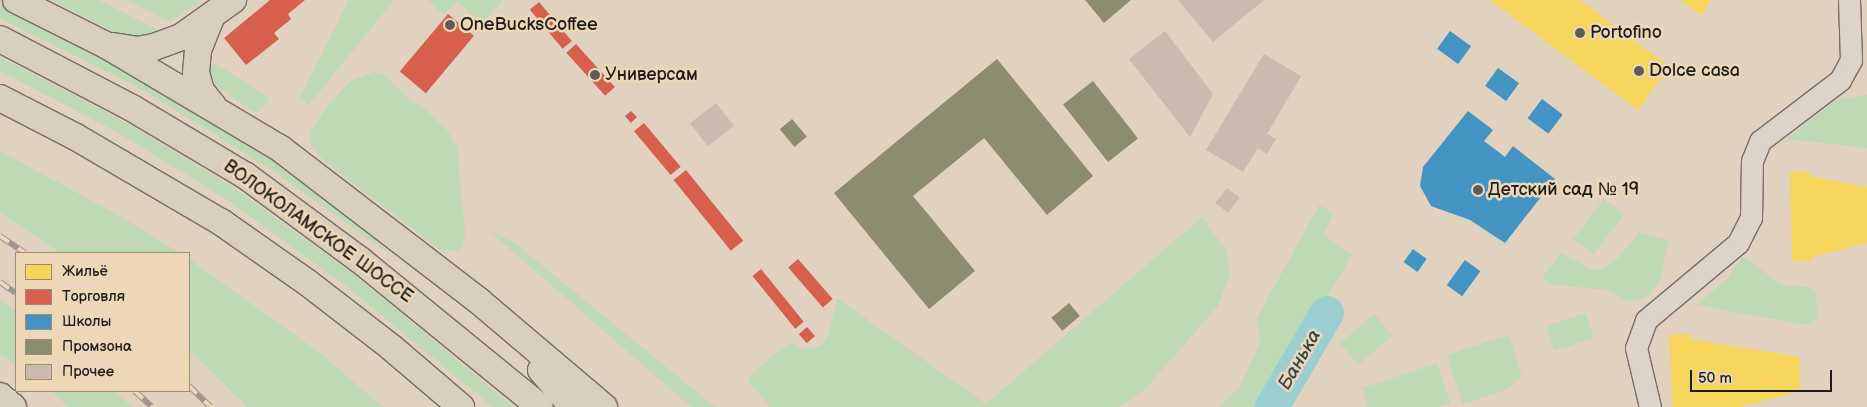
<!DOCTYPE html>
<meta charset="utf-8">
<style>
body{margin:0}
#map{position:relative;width:1867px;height:407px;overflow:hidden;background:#e1d1bf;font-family:"Balsamiq Sans",sans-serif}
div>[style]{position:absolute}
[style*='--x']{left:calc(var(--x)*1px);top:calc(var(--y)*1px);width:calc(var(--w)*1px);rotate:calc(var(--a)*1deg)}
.green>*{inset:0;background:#bddab5;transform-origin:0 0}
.homes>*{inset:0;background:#f6d55c}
.shops>*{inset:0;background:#d6604d;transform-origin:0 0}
.schools>*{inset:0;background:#4393c3;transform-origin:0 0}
.industry>*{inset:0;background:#8c8c6e;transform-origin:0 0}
.river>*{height:34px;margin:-17px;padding:0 17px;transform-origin:17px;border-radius:17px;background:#9bced1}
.building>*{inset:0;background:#c9bbae;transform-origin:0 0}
.roads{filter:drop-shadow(1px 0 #756d65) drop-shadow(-1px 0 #756d65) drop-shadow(0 1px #756d65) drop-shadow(0 -1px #756d65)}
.minor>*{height:21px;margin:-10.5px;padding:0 10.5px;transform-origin:10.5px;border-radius:10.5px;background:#ddd4c8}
.major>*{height:26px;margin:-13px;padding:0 13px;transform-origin:13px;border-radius:13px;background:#d8d0bc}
.rail>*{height:5.5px;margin-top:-2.75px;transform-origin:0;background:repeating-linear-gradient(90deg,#eed7b7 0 11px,#9b958d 0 22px);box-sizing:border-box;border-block:1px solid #9b958d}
.dots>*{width:14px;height:14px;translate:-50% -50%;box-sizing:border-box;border:2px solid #eed7b7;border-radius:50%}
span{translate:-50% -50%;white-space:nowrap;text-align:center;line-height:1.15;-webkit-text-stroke:5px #eed7b7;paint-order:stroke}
.poi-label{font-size:18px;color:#1c1c1c}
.left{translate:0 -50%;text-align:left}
.street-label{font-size:18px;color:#1c1c1c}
.water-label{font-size:19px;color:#34484b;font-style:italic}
.legend{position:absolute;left:15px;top:252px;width:175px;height:140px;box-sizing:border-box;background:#eed7b7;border:1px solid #9a8c79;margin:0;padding:6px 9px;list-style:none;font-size:15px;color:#1c1c1c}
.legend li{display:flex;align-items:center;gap:10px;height:25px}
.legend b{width:25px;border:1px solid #9a8c79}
.scale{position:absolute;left:1690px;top:370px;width:142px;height:22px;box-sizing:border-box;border:2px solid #1c1c1c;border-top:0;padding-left:6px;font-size:15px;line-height:18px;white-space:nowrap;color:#1c1c1c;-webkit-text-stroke:4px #eed7b7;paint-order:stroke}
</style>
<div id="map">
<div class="green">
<div style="clip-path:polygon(51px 0,99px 0,158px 30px,139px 39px,121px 35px)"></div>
<div style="clip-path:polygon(126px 0,200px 0,170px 22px)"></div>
<div style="clip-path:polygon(349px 0,394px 0,308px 106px,300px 97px)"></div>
<div style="clip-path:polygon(428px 0,503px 0,481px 24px,457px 1px,444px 15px)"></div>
<div style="clip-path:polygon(0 5px,142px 76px,291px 169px,399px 261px,282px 177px,205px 128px,137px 87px,0 18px)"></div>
<div style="clip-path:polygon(0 57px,125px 122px,234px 188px,356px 276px,513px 407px,493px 407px,346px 286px,226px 199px,115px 131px,0 71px)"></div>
<div style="clip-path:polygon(208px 59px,269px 98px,263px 108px,256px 112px,251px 110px,213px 83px)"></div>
<div style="clip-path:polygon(374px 72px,383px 74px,415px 104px,417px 102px,446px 129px,457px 146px,465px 233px,463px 247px,456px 251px,439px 249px,322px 159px,311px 145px,310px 132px,327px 106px,351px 81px)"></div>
<div style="clip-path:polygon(1867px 95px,1867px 148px,1787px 139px,1837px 99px)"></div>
<div style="clip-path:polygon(0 151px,120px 216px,180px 253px,60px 253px,0 213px)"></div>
<div style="left:1604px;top:199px;width:25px;height:51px;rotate:37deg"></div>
<div style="clip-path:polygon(1319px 205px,1333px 213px,1324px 235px,1352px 255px,1262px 407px,1219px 407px,1239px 387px,1261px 342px,1256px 320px)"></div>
<div style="clip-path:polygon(1202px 217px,1226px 250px,1230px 274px,1218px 306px,1144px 390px,1118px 407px,770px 407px,747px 379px,779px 350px,792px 343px,802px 349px,822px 346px,829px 332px,837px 298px,986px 404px)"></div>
<div style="clip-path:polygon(488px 230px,515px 243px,715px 407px,691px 407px)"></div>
<div style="clip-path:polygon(1639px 232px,1669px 240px,1660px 279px,1650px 294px,1640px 300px,1629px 301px,1606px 290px,1548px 284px,1543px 276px,1561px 253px,1592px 270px,1604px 268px,1617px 259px)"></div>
<div style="clip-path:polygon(1743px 257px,1783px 285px,1811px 287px,1816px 293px,1817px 317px,1810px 324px,1800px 324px,1697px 305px,1727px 279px)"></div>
<div style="clip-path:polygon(189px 259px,319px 352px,383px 407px,247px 407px,189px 350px)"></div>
<div style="clip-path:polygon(0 299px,16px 311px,16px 366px,0 354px)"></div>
<div style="left:1586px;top:313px;width:26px;height:42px;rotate:72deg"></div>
<div style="left:1374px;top:314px;width:28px;height:45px;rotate:49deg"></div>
<div style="clip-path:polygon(1509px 335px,1522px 377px,1505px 390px,1463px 404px,1447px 355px)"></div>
<div style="clip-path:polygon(1437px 363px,1450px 403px,1438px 407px,1368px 407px,1362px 388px)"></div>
<div style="clip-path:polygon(52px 391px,115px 391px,132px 407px,68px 407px)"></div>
</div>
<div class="homes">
<div style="clip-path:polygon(1490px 0,1580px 0,1670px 67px,1638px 110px)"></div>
<div style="clip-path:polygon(1680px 0,1711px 0,1701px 15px)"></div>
<div style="clip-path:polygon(1790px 172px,1810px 172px,1810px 176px,1867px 187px,1867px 243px,1812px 257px,1812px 261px,1792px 261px)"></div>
<div style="clip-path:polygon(1690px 334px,1690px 339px,1799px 357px,1800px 391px,1741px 407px,1673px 407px,1669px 335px)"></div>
</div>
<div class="shops">
<div style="clip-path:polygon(270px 0,305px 0,288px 14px,291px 19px,274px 33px,279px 39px,246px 65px,224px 38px)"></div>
<div style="left:539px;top:2px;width:51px;height:12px;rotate:50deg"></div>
<div style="left:448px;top:14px;width:34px;height:75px;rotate:40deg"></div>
<div style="left:576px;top:44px;width:58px;height:13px;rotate:48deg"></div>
<div style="clip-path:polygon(631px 111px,637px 117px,631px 123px,625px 116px)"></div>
<div style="left:644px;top:123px;width:57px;height:13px;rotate:50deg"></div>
<div style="left:686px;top:170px;width:91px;height:16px;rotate:51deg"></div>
<div style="left:798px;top:259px;width:53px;height:13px;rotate:49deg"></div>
<div style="left:761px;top:269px;width:68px;height:11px;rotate:51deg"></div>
<div style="left:807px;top:327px;width:12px;height:11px;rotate:48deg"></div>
</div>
<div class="schools">
<div style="left:1450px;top:31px;width:26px;height:22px;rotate:36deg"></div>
<div style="left:1498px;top:68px;width:26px;height:22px;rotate:36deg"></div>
<div style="left:1542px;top:99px;width:26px;height:24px;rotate:37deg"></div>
<div style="clip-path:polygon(1468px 111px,1493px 130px,1484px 141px,1505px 157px,1513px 146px,1555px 179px,1505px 243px,1470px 220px,1431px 206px,1420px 186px,1423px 167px)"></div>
<div style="left:1413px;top:249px;width:17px;height:16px;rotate:36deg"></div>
<div style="left:1465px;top:260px;width:19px;height:31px;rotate:36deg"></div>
</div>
<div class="industry">
<div style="clip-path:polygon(1085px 0,1131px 0,1104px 23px)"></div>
<div style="clip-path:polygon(997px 59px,1093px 176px,1047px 215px,984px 138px,913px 196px,975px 271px,929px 309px,834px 193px)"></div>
<div style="left:1093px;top:81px;width:73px;height:38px;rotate:52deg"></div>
<div style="left:792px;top:119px;width:23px;height:16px;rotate:50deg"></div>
<div style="left:1069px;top:303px;width:17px;height:23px;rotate:50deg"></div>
</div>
<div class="river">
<div style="--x:1272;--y:407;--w:109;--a:-59.7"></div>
</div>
<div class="building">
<div style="clip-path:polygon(1178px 0,1264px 0,1213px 42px)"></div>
<div style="clip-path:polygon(1165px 31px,1213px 94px,1190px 137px,1129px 59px)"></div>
<div style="clip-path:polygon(1264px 54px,1301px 76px,1267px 134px,1276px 139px,1267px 154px,1258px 148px,1243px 172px,1206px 150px)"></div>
<div style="left:716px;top:103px;width:29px;height:33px;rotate:52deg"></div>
<div style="left:1227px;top:188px;width:16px;height:19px;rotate:38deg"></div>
</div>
<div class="roads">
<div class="minor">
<div style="--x:1650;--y:407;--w:61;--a:-103.3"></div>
<div style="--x:1636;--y:348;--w:30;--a:-70"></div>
<div style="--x:1646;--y:320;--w:120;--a:-39.9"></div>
<div style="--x:1738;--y:243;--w:28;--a:-63"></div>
<div style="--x:1751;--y:218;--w:57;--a:-89"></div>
<div style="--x:1752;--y:161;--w:22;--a:-68"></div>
<div style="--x:1760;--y:141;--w:101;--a:-37.3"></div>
<div style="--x:1840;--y:80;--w:23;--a:-61"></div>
<div style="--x:1851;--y:60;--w:60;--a:-91.9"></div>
</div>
<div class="major">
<div style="--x:16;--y:0;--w:101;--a:26.6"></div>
<div style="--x:106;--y:45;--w:204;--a:30.7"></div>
<div style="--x:281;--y:149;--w:250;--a:37.5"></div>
<div style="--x:479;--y:301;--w:164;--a:40.3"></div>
<div style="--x:211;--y:18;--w:35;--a:112"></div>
<div style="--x:198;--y:50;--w:23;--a:95"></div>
<div style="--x:196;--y:73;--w:19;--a:74"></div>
<div style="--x:201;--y:91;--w:19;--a:51"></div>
<div style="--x:0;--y:39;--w:149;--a:27.6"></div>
<div style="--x:132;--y:108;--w:133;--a:30.8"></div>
<div style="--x:246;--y:176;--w:142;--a:36.4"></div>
<div style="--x:360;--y:260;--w:232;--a:39.2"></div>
<div style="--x:113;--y:46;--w:24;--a:9"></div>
<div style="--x:137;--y:50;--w:17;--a:-10"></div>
<div style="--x:154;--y:47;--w:29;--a:-20"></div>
<div style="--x:181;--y:37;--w:64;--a:-35.4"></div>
<div style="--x:0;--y:98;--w:85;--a:27.2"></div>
<div style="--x:76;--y:137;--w:168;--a:30.4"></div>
<div style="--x:221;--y:222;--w:106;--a:35"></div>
<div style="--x:308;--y:283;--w:106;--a:37.7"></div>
<div style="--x:392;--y:348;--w:91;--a:40.5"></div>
<div style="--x:541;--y:370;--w:49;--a:49.1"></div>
<div style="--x:0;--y:396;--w:17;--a:40"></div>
</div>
</div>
<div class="rail">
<div style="--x:0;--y:236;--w:30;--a:34"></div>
<div style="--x:0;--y:282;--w:19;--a:35"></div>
<div style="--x:189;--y:386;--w:30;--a:44"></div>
<div style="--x:135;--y:391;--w:23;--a:43"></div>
</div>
<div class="dots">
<div style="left:450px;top:25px;background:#615b55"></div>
<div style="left:1580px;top:33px;background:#615b55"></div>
<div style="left:1639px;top:71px;background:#615b55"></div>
<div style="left:595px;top:75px;background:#615b55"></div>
<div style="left:1478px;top:190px;background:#615b55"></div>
</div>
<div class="poi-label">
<span class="left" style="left:460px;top:25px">OneBucksCoffee</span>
<span class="left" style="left:1590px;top:33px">Portofino</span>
<span class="left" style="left:1649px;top:71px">Dolce casa</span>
<span class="left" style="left:605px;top:75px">Универсам</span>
<span class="left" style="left:1488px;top:190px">Детский сад № 19</span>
</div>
<div class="street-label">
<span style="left:318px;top:232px;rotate:36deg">ВОЛОКОЛАМСКОЕ ШОССЕ</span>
</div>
<div class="water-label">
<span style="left:1300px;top:360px;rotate:-60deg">Банька</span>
</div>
<ul class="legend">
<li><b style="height:14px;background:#f6d55c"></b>Жильё</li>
<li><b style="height:14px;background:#d6604d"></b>Торговля</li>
<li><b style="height:14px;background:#4393c3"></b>Школы</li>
<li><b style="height:14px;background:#8c8c6e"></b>Промзона</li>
<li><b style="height:14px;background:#c9bbae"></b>Прочее</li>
</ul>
<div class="scale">50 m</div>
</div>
